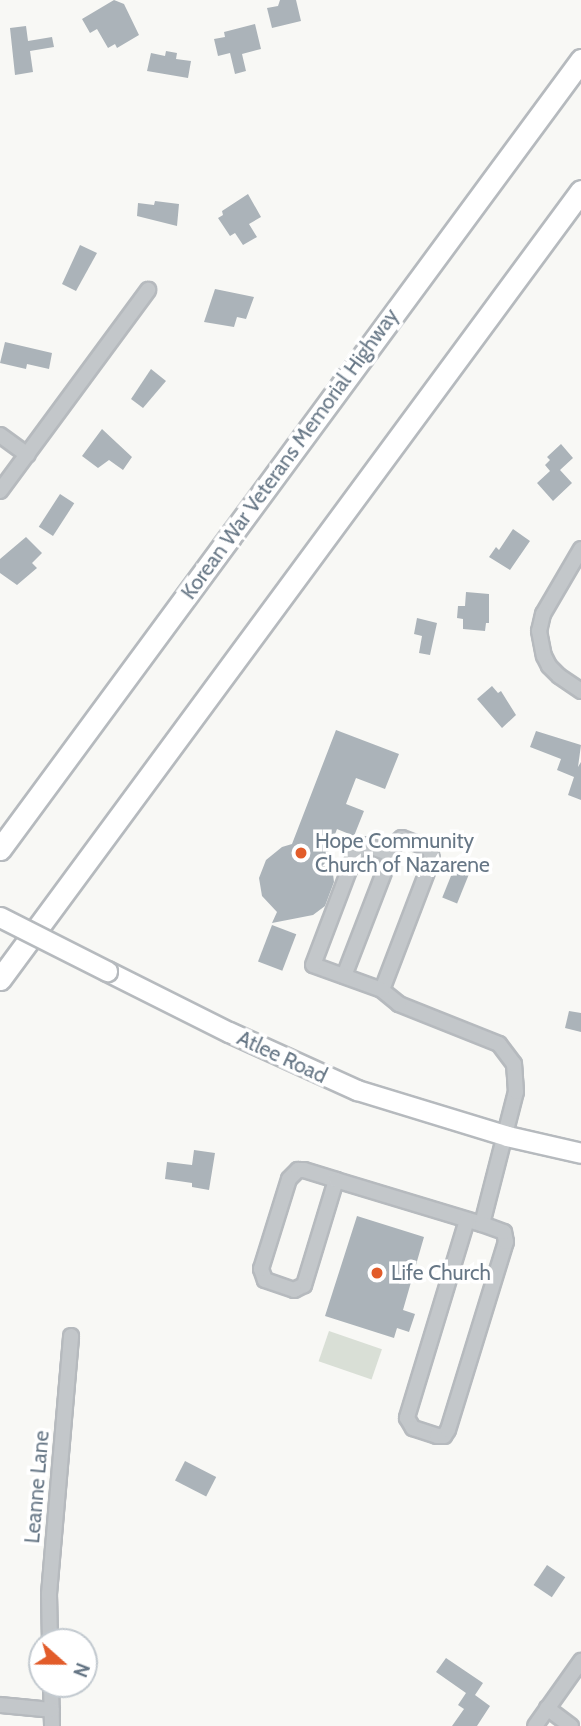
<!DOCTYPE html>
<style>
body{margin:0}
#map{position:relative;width:581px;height:1726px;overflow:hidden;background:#f8f8f5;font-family:Cabin,sans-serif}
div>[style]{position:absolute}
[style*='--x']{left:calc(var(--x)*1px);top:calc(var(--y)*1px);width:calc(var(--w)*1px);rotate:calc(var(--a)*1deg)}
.green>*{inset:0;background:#d9dfd6;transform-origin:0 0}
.building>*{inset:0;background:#abb3b9;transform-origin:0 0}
.roads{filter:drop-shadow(2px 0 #b6babe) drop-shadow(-2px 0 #b6babe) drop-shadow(0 2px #b6babe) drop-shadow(0 -2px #b6babe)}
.minor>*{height:14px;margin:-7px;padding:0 7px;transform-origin:7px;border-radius:7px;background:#c3c7ca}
.major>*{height:19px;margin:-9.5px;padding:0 9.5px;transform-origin:9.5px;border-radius:9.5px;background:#fff}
.highway>*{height:21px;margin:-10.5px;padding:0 10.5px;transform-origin:10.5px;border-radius:10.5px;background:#fff}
.bridges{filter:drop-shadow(2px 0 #b6babe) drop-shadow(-2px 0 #b6babe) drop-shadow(0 2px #b6babe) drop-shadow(0 -2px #b6babe)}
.major-bridge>*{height:19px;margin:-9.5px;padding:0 9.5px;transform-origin:9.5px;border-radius:9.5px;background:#fff}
.dots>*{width:19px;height:19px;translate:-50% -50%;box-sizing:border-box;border:4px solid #fff;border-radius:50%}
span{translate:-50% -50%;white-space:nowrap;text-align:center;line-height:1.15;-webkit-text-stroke:7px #fff;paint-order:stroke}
.street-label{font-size:21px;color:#677786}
.poi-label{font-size:21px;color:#677786}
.left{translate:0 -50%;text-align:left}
.north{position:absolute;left:28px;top:1628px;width:70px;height:70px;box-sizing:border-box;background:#fff;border:2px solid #c2c9cf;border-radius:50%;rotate:111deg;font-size:19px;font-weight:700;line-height:28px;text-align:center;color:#677786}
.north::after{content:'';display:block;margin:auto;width:24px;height:32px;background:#e25c2a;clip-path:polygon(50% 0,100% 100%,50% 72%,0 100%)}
</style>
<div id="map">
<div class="green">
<div style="left:329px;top:1331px;width:56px;height:32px;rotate:19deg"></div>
</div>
<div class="building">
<div style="clip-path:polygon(114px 0,124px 4px,139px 35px,117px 48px,115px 44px,108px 48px,97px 29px,90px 33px,82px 19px)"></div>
<div style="clip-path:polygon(280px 0,296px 0,301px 21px,272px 28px,267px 8px,278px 6px)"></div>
<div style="clip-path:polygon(255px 24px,261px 49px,242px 54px,246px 71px,235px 74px,230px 53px,218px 56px,214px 39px,225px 37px,224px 32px)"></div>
<div style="clip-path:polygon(26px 26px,28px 41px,52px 37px,54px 47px,30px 51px,33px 72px,15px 75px,10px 28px)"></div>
<div style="clip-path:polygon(166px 51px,177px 53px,176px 59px,191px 61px,188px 78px,147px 71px,151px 53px,165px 56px)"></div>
<div style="clip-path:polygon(248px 194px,261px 217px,249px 224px,257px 237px,243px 245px,235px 233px,230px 236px,218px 218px,223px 215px,222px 211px)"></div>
<div style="clip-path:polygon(155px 201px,179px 204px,177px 226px,137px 216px,138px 203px,154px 205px)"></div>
<div style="clip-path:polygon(80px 245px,97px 253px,76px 291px,62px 284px)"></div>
<div style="clip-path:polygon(215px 289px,254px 297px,246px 319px,237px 317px,234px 327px,204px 322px)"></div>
<div style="clip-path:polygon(5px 342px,52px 353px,49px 369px,27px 364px,26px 369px,0 363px)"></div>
<div style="clip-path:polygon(151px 369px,166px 381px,143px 408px,131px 399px)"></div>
<div style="clip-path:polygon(102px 429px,132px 457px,123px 470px,109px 460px,98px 468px,82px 456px)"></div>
<div style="clip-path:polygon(561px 444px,573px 458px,560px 470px,572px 483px,553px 501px,537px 483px,550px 471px,545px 465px,550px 460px,547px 457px)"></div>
<div style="left:60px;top:494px;width:17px;height:39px;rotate:33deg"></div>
<div style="clip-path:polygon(513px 529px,530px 541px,510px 570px,489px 557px,496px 547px,499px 550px)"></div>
<div style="clip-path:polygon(26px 537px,42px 553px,32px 563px,37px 568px,17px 585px,0 573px,0 559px)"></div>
<div style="clip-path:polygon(466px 592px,489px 594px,489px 623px,486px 623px,485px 631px,463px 629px,463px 619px,457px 618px,458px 606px,465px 606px)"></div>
<div style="clip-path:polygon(417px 618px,437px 623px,430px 655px,419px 653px,422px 636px,414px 634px)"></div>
<div style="clip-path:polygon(492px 686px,498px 693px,501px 691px,516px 715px,502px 728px,477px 699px)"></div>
<div style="clip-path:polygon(336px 730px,399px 754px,385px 789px,356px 778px,346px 804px,364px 811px,354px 836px,337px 829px,326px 858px,332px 866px,334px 882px,325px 906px,313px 915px,272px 923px,277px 912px,262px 896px,259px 878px,266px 860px,282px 847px,292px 844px)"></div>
<div style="clip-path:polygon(536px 731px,581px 745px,578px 767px,581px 762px,581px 800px,568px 795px,574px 777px,557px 770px,561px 759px,530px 747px)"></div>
<div style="left:455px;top:866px;width:16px;height:34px;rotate:22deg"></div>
<div style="left:272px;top:925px;width:26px;height:39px;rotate:21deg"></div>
<div style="clip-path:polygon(569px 1011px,581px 1013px,581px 1032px,565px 1028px)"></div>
<div style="clip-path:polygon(194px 1150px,215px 1153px,209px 1190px,192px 1187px,192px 1183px,165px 1179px,167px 1162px,192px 1165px)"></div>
<div style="clip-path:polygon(357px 1216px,424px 1237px,403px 1310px,415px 1314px,409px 1332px,397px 1328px,394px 1338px,325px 1316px)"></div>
<div style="left:185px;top:1461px;width:35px;height:22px;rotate:27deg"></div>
<div style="left:547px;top:1565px;width:22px;height:24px;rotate:34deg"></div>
<div style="clip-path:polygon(446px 1658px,483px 1683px,475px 1695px,490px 1706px,477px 1726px,452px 1726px,464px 1709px,458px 1705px,466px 1693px,436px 1672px)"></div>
</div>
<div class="roads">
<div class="minor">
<div style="--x:0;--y:435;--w:34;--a:36"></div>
<div style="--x:0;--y:491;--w:250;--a:-53.6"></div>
<div style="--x:581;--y:549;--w:75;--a:120.3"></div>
<div style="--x:543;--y:614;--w:17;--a:103"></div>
<div style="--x:539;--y:631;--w:25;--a:79"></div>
<div style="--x:544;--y:656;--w:11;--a:63"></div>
<div style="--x:549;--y:666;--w:14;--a:45"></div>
<div style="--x:559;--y:676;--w:27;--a:34"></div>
<div style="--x:344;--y:976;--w:142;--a:-68.9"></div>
<div style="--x:395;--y:844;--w:9;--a:-41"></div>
<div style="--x:402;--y:838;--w:30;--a:21"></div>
<div style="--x:430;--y:849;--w:10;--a:79"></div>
<div style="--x:432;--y:859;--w:140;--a:110.9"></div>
<div style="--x:336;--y:1180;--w:110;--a:106.9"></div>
<div style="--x:304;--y:1285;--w:11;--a:153"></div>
<div style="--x:294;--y:1290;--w:31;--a:-161"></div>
<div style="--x:265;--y:1280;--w:12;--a:-110"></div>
<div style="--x:261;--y:1269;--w:94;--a:-72.7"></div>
<div style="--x:289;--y:1179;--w:13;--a:-45"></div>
<div style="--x:298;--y:1170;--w:6;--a:0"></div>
<div style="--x:304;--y:1170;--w:34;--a:17"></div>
<div style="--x:336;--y:1180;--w:152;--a:16.8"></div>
<div style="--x:482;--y:1224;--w:136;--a:-75.6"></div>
<div style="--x:516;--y:1092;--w:28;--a:-94"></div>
<div style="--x:514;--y:1064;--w:25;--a:-127"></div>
<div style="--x:499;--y:1044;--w:108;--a:-158.2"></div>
<div style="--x:399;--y:1004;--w:22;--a:-141"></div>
<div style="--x:382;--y:990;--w:73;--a:-160.1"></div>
<div style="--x:313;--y:965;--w:121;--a:-69.2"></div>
<div style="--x:356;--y:852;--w:12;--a:-35"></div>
<div style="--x:366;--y:845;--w:27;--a:20"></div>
<div style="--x:467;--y:1220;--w:207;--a:106.9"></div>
<div style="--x:407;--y:1418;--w:12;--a:59"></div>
<div style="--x:413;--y:1428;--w:25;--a:18"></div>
<div style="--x:437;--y:1436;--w:7;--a:0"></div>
<div style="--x:444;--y:1436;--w:7;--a:-56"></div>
<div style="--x:448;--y:1430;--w:197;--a:-72.9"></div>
<div style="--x:506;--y:1242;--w:10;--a:-101"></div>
<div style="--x:504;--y:1232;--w:23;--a:-160"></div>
<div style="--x:50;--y:1642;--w:48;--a:-91.2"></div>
<div style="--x:49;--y:1594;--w:259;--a:-85.1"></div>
<div style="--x:51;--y:1684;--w:42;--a:88.6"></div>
<div style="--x:0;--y:1705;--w:52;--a:5.5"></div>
<div style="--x:547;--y:1708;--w:30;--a:37"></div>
<div style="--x:535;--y:1726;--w:80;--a:-54.7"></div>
</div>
<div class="major">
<div style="--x:107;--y:971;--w:136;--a:26.6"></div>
<div style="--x:229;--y:1032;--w:141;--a:24.4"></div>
<div style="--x:357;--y:1090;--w:157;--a:17"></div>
<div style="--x:507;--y:1136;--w:76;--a:12.9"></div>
</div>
<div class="highway">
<div style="--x:0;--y:849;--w:980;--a:-53.63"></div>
<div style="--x:0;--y:979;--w:979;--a:-53.6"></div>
</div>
</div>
<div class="bridges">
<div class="major-bridge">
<div style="--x:0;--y:917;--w:120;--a:26.8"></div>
</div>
</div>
<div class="dots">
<div style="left:301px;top:853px;background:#e25c2a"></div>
<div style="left:377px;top:1273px;background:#e25c2a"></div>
</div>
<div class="street-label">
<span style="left:290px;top:454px;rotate:-54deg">Korean War Veterans Memorial Highway</span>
<span style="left:282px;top:1057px;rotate:25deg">Atlee Road</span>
<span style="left:37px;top:1487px;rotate:-85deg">Leanne Lane</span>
</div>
<div class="poi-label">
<span class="left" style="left:315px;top:853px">Hope Community<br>Church of Nazarene</span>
<span class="left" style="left:391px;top:1273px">Life Church</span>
</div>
<div class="north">N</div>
</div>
